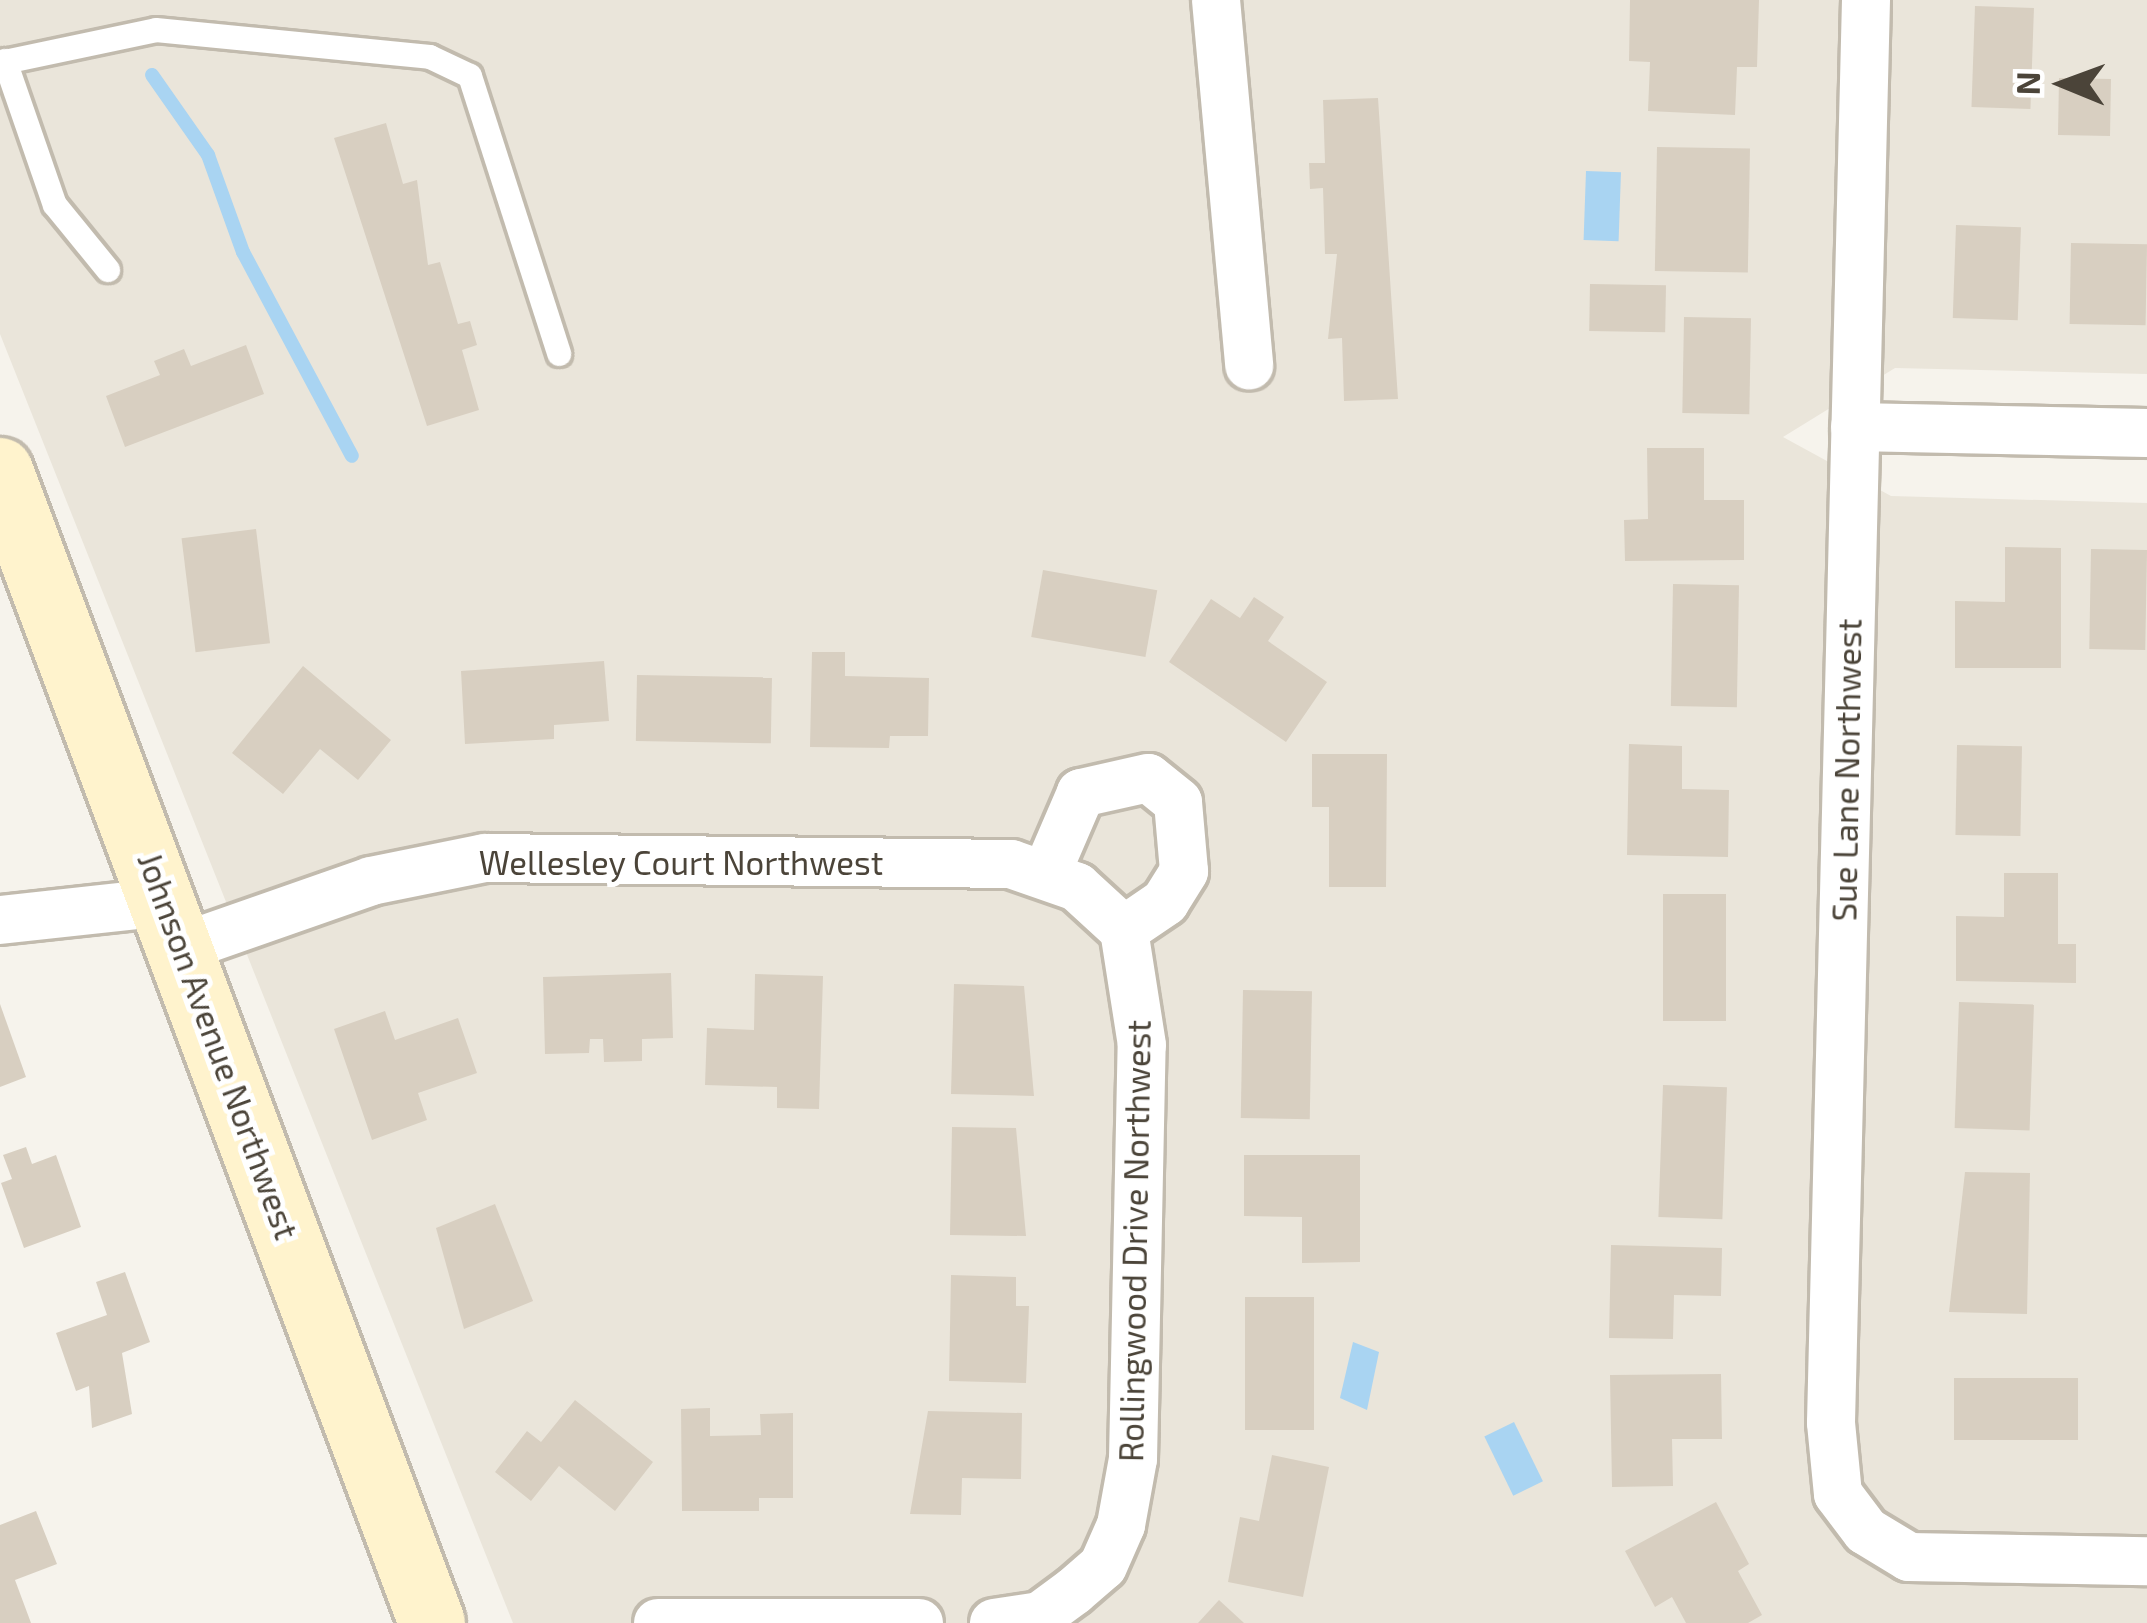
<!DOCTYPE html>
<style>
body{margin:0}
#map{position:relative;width:2147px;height:1623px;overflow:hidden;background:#f6f3ec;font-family:"Exo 2",sans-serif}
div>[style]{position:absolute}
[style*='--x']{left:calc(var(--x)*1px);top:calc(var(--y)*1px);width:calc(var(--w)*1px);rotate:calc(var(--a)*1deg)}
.residential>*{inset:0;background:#eae5da}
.water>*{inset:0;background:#a9d4f2;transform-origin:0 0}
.stream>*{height:14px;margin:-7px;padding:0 7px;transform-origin:7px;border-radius:7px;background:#a9d4f2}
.building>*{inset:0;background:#d8cfc1;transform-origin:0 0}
.roads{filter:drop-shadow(3px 0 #c2bbae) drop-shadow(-3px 0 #c2bbae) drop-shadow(0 3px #c2bbae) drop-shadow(0 -3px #c2bbae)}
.lane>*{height:24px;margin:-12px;padding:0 12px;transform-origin:12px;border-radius:12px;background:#fff}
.street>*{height:48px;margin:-24px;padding:0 24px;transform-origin:24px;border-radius:24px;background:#fff}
.secondary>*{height:66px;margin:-33px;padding:0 33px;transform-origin:33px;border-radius:33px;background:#fff3cd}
span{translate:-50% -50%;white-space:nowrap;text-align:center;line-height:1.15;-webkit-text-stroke:10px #fff;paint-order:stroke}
.street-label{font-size:33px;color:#4b4439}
.north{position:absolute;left:2003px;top:24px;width:120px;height:120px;-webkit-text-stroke:9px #fff;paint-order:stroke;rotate:271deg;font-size:33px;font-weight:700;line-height:48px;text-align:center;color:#4b4439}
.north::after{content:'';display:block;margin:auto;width:42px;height:54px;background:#4b4439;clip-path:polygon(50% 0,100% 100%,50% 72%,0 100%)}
</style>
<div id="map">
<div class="residential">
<div style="clip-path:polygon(0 0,2147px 0,2147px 374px,1895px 368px,1783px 437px,1891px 496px,2147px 503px,2147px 1623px,513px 1623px,0 334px)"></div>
</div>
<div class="water">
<div style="left:1586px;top:171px;width:35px;height:69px;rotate:2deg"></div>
<div style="clip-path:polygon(1353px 1342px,1379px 1352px,1367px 1410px,1340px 1398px)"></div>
<div style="left:1514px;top:1422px;width:66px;height:33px;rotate:64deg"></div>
</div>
<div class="stream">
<div style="--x:152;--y:75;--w:98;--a:55"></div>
<div style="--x:208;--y:155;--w:103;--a:70.2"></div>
<div style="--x:243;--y:252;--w:231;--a:61.9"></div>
</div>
<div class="building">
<div style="clip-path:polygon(1630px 0,1759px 0,1757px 67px,1737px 67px,1735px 115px,1648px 111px,1650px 62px,1629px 61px)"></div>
<div style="left:1975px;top:6px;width:59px;height:101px;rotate:2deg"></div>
<div style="left:2059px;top:78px;width:52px;height:57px;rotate:1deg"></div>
<div style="clip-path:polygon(1378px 98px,1398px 399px,1344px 401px,1342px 338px,1328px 339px,1337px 254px,1325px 254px,1323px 188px,1310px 189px,1309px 163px,1325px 163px,1323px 100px)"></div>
<div style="clip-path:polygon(386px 123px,403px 184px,417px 180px,428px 265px,440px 262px,458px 324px,470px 321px,477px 345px,462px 350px,479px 410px,427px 426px,334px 138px)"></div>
<div style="left:1657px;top:147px;width:93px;height:124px;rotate:1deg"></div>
<div style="left:1956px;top:225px;width:65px;height:93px;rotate:2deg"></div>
<div style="left:2071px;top:243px;width:76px;height:81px;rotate:1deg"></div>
<div style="left:1590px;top:284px;width:76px;height:47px;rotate:1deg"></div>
<div style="left:1684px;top:317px;width:67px;height:96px;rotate:1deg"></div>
<div style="clip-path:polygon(246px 345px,264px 394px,125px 447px,106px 396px,160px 375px,154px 361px,184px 349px,191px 366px)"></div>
<div style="clip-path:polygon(1647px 448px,1704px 448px,1704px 500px,1744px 500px,1744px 560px,1625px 561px,1624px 520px,1648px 519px)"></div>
<div style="left:256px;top:529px;width:115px;height:75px;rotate:83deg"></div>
<div style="clip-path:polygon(2005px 547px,2061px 548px,2061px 668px,1955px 668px,1955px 601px,2005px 602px)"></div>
<div style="left:2091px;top:549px;width:56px;height:100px;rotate:1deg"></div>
<div style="left:1043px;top:570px;width:116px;height:68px;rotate:10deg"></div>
<div style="left:1673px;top:584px;width:66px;height:122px;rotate:1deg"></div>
<div style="clip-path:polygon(1254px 597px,1284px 617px,1268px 641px,1327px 682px,1286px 742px,1169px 662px,1211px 599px,1240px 618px)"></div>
<div style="clip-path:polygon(812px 652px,845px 652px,845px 676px,929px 678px,928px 736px,890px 736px,889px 748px,810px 747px)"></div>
<div style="clip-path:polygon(604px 661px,609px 721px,554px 725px,554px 739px,465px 744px,461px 671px)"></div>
<div style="clip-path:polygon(303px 666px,391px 740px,358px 780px,320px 749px,283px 794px,232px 753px)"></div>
<div style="left:637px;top:675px;width:135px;height:66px;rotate:1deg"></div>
<div style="clip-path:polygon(1629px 744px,1682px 746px,1682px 789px,1729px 790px,1728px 857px,1627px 855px)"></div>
<div style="left:1957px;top:745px;width:65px;height:90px;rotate:1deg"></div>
<div style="clip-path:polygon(1312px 754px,1387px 754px,1386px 887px,1329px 887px,1329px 807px,1312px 807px)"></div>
<div style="clip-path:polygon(2004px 873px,2058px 873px,2058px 944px,2076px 944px,2076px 983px,1956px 981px,1956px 916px,2004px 917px)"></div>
<div style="left:1663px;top:894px;width:63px;height:127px"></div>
<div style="clip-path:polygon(671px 973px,673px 1038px,642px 1039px,642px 1061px,604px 1062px,603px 1039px,590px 1039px,589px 1053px,545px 1054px,543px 977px)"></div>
<div style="clip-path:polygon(755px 974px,823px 976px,819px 1109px,777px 1108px,777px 1087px,705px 1085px,707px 1028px,754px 1030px)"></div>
<div style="clip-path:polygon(954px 984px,1024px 986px,1034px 1096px,951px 1094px)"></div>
<div style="left:1243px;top:990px;width:69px;height:128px;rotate:1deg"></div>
<div style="left:1959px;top:1002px;width:75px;height:126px;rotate:2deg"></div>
<div style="clip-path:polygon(0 1004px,26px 1077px,0 1087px)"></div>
<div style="clip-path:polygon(385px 1011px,395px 1040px,458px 1018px,477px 1073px,418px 1093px,427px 1120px,372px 1140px,334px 1029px)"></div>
<div style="left:1663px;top:1085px;width:64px;height:132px;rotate:2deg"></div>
<div style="clip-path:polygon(952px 1127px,1016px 1128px,1026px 1236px,950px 1235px)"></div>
<div style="clip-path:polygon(26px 1147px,32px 1164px,56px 1155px,81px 1227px,24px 1248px,1px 1183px,12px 1179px,3px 1155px)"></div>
<div style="clip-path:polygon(1244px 1155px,1360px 1155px,1360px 1262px,1302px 1263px,1302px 1217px,1244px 1216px)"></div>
<div style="clip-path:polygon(1965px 1172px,2030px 1173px,2027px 1314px,1949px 1312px)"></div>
<div style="clip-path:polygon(495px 1204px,533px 1301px,464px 1329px,436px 1228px)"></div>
<div style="clip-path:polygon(1611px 1245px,1722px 1248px,1721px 1296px,1674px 1295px,1673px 1339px,1609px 1338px)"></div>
<div style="clip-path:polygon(125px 1272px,150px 1342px,122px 1353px,132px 1414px,92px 1428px,89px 1386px,76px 1391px,56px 1333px,107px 1315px,96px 1282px)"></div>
<div style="clip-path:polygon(951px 1275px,1016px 1277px,1016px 1306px,1029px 1306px,1026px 1383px,949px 1381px)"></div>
<div style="left:1245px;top:1297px;width:69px;height:133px"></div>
<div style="clip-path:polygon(1721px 1374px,1722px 1439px,1672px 1439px,1673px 1486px,1612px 1487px,1610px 1375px)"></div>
<div style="left:1954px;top:1378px;width:124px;height:62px"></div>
<div style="clip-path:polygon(575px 1400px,653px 1462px,615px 1511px,559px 1466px,531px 1501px,495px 1472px,527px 1431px,541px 1442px)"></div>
<div style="clip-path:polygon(710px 1408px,710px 1436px,761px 1435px,760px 1414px,793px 1413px,793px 1498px,759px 1498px,759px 1511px,682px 1511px,681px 1409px)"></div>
<div style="clip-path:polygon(928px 1411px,1022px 1413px,1021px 1479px,962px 1478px,961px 1515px,910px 1514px)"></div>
<div style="clip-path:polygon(1272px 1455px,1329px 1467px,1303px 1597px,1228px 1582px,1240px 1517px,1259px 1521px)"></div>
<div style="clip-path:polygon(1716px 1502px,1749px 1564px,1738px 1571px,1762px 1615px,1748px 1623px,1686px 1623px,1672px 1597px,1655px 1607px,1625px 1551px)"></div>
<div style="clip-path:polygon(36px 1511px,57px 1564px,15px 1580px,31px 1623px,0 1623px,0 1525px)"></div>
<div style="clip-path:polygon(1219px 1600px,1244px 1623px,1198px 1623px)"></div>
</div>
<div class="roads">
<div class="lane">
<div style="--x:5;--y:61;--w:152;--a:70.9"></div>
<div style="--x:55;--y:205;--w:84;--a:50.8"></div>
<div style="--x:0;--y:63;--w:159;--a:-11.9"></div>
<div style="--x:156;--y:30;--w:275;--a:5.6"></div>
<div style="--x:430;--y:57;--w:44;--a:25.4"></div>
<div style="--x:470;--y:76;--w:292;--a:72.2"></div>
</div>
<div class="street">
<div style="--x:1216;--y:0;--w:367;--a:84.8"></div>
<div style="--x:1866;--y:0;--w:1423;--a:91.41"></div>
<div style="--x:1831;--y:1423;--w:71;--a:84.4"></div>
<div style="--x:1838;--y:1494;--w:46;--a:52.9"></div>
<div style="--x:1866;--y:1531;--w:50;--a:31.2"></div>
<div style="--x:1909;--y:1557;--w:238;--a:1"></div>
<div style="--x:1855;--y:427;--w:292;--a:1.2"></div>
<div style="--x:0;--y:920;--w:167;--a:-6.2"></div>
<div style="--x:183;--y:947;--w:199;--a:-19.3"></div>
<div style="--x:371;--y:881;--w:116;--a:-11.4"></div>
<div style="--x:485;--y:858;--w:526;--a:0.65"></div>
<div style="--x:1011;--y:864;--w:70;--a:19.2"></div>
<div style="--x:1077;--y:887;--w:64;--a:42.5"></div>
<div style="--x:1124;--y:930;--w:50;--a:-34.3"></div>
<div style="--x:1165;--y:902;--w:36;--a:-58"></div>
<div style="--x:1184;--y:871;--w:69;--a:-95"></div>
<div style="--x:1178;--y:802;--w:38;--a:-141"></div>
<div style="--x:1148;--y:778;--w:69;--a:167.4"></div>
<div style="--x:1081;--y:793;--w:86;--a:113.3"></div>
<div style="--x:658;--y:1623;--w:261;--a:0"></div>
<div style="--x:994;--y:1623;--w:47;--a:-8.7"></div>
<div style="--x:1040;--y:1616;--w:42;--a:-36.3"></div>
<div style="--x:1074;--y:1591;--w:38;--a:-41"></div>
<div style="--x:1103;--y:1566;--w:45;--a:-66.3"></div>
<div style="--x:1121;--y:1525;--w:67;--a:-79.7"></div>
<div style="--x:1133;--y:1459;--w:414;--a:-88.8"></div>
<div style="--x:1142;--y:1045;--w:116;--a:-98.9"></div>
</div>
<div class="secondary">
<div style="--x:0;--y:471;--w:1230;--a:69.44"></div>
</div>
</div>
<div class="street-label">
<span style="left:1847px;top:770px;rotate:-89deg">Sue Lane Northwest</span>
<span style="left:681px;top:863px">Wellesley Court Northwest</span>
<span style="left:218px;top:1046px;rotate:70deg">Johnson Avenue Northwest</span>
<span style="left:1135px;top:1241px;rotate:-89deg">Rollingwood Drive Northwest</span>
</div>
<div class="north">N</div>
</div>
